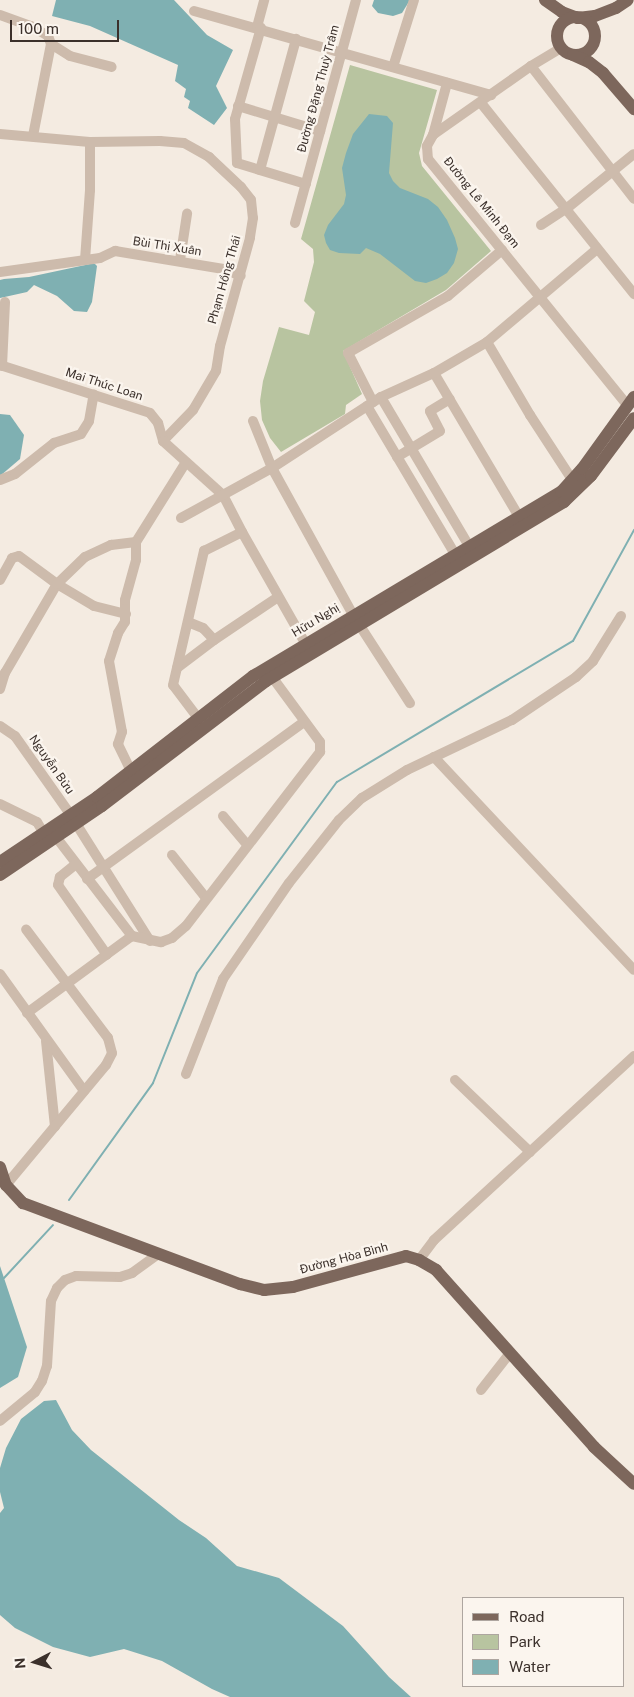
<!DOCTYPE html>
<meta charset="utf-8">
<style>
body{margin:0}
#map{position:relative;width:634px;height:1697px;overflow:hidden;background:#f4ebe1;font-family:"Public Sans",sans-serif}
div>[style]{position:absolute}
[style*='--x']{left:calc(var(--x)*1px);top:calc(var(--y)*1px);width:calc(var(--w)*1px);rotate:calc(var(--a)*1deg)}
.green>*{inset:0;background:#b8c4a0}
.water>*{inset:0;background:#7fb0b2}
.stream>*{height:2px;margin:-1px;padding:0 1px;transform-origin:1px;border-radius:1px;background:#7fb0b2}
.minor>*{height:10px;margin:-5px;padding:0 5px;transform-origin:5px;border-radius:5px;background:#cdbbac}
.major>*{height:12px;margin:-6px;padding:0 6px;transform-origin:6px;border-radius:6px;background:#7d675c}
.major>.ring{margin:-6px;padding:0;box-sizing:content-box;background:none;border:12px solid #7d675c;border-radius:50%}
span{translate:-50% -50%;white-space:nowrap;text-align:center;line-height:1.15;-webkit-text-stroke:4.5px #fbf5ee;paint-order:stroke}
.street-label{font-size:12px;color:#3b302b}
.legend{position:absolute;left:462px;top:1597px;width:162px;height:90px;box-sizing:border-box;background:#fbf5ee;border:1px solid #aea6a0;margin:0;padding:6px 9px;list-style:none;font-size:15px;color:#3b302b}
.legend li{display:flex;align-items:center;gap:10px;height:25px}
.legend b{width:25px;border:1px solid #aea6a0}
.north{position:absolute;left:10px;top:1637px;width:50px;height:50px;-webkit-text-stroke:4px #fbf5ee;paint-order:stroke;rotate:265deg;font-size:14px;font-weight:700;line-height:20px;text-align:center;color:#3b302b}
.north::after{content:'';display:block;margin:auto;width:18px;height:22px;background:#3b302b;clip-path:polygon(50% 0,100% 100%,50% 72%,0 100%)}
.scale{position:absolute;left:10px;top:20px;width:109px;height:22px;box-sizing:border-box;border:2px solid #3b302b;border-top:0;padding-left:6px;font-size:15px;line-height:18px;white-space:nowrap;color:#3b302b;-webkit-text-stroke:4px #fbf5ee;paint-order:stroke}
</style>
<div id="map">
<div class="green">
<div style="clip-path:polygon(350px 65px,437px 90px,419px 153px,422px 166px,491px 251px,446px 290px,343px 351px,362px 394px,346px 405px,345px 414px,281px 452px,270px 438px,262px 420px,260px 401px,263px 381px,279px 327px,309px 335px,315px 312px,304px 301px,314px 262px,313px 249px,301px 239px)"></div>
</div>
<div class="water">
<div style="clip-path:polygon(56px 0,174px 0,207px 35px,233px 50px,216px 86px,227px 108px,214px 125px,188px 108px,190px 101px,184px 97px,186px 89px,175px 81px,178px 65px,90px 26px,52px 16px)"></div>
<div style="clip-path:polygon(374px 0,410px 0,402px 13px,393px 16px,378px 13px,372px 6px)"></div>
<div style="clip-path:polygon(369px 114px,387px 116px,393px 123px,389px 173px,393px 181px,400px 188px,428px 199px,438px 207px,447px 220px,455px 238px,458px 249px,454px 263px,447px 273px,437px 279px,426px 283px,415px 281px,380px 254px,366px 248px,360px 254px,339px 253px,330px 250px,326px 243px,324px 235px,328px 225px,344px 204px,346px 195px,342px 168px,346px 153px,353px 134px)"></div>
<div style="clip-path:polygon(90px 264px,95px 264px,97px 266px,92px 302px,87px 312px,74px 311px,57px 296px,34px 285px,27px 292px,0 298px,0 280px,4px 279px,29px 277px)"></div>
<div style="clip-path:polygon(0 414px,10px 415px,24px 435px,20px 459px,0 476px)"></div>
<div style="clip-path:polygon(0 1266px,27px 1347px,18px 1377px,0 1388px)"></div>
<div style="clip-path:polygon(56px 1400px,72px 1430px,91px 1450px,179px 1520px,206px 1538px,237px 1566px,279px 1578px,343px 1626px,389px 1677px,411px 1697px,230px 1697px,212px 1689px,162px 1661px,124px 1649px,90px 1657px,53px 1647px,15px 1628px,0 1615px,0 1513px,4px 1508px,0 1492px,0 1468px,6px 1448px,21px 1419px,44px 1401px)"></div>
</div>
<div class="stream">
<div style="--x:69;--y:1200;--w:144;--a:-54.3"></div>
<div style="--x:153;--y:1083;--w:118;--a:-68.2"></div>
<div style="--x:197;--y:973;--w:237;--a:-53.8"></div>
<div style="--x:337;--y:782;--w:275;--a:-30.9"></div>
<div style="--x:573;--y:641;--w:127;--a:-61.2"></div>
<div style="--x:4;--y:1278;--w:72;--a:-47.2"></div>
</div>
<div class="minor">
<div style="--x:194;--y:11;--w:309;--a:15.8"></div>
<div style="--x:0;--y:15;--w:33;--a:20"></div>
<div style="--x:31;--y:26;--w:20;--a:30"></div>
<div style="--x:48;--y:36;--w:9;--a:69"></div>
<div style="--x:51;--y:44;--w:94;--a:101.1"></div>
<div style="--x:257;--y:27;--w:28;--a:-75"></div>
<div style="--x:51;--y:44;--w:22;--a:32"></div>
<div style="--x:70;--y:56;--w:43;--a:14.7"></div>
<div style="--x:561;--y:48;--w:35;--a:149"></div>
<div style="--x:531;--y:66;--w:120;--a:144.9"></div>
<div style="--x:433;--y:135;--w:13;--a:119"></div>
<div style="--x:427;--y:146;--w:13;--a:86"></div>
<div style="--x:428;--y:159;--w:316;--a:51"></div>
<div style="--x:531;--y:66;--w:168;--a:52.2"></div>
<div style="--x:393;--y:67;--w:70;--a:-72.6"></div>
<div style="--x:481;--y:103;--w:245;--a:51.3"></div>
<div style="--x:238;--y:106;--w:86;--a:17"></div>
<div style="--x:0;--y:134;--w:90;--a:5.1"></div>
<div style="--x:90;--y:142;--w:70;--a:-0.8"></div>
<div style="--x:160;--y:141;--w:24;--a:5"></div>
<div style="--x:184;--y:143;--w:29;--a:29"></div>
<div style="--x:209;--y:157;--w:44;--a:43.2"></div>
<div style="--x:241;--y:187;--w:16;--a:52"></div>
<div style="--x:251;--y:200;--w:18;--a:84"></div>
<div style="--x:253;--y:218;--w:20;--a:99"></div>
<div style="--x:250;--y:238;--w:112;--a:105.5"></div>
<div style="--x:220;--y:346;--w:25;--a:99"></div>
<div style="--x:216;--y:371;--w:45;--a:120.5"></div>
<div style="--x:193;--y:410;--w:43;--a:134.1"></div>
<div style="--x:433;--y:135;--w:54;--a:-74.9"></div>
<div style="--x:237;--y:163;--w:44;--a:-92.6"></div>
<div style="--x:235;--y:119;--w:95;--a:-74.1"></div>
<div style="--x:237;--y:163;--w:72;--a:16.9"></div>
<div style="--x:260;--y:170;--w:136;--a:-74.6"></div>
<div style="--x:295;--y:223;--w:231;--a:-74.7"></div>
<div style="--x:541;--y:225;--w:30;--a:-33"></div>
<div style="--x:566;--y:209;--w:87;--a:-39"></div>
<div style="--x:85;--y:260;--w:70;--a:-85.9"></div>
<div style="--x:90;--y:190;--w:48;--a:-90"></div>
<div style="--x:180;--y:260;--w:47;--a:-81.3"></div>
<div style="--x:0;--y:272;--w:101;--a:-8"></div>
<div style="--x:100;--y:258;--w:17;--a:-25"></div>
<div style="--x:115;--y:251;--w:110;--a:9.4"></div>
<div style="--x:224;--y:269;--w:18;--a:22"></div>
<div style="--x:487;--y:342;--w:85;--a:59.5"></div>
<div style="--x:530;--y:415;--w:79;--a:56.9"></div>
<div style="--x:0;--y:365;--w:157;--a:17.7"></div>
<div style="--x:150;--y:413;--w:13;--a:51"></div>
<div style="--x:158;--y:423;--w:19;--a:74"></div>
<div style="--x:163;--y:441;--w:81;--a:42"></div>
<div style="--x:223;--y:495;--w:42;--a:62.8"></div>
<div style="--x:2;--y:366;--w:64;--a:-87.3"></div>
<div style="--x:434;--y:373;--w:167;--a:59.4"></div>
<div style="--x:373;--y:402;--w:55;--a:-117"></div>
<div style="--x:348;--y:353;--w:115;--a:-29.7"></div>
<div style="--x:448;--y:296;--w:71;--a:-40.4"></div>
<div style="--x:367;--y:406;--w:172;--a:59.3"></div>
<div style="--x:455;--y:554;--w:13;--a:29"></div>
<div style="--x:466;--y:560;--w:14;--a:-78"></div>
<div style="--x:469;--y:546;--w:173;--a:-120.6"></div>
<div style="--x:253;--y:421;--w:51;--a:68"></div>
<div style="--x:272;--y:468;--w:168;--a:61.1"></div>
<div style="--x:353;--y:615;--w:105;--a:57.1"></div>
<div style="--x:397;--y:457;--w:50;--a:-31.2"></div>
<div style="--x:440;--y:431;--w:22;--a:-117"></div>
<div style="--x:430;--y:411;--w:23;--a:-31"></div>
<div style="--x:0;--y:480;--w:16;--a:-22"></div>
<div style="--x:15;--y:474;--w:50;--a:-38.5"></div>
<div style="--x:54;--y:443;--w:28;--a:-18"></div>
<div style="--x:81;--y:434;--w:15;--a:-58"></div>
<div style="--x:89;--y:421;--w:27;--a:-80"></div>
<div style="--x:181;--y:518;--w:104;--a:-28.8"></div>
<div style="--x:272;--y:468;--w:130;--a:-33.1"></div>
<div style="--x:381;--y:397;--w:58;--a:-24.4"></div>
<div style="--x:434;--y:373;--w:61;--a:-30.3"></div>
<div style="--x:487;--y:342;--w:144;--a:-40.2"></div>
<div style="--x:0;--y:580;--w:25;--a:-61"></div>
<div style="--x:12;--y:558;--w:7;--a:-16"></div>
<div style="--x:19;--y:556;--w:47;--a:36.4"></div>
<div style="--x:57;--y:584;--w:43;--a:30.7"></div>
<div style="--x:94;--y:606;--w:33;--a:14"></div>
<div style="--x:188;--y:622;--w:16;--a:22"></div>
<div style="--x:203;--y:628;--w:16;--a:47"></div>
<div style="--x:177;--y:668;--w:46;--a:-37.1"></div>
<div style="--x:214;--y:640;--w:77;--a:-33.9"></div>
<div style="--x:0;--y:689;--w:17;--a:-73"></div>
<div style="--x:5;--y:673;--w:103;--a:-59.7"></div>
<div style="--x:57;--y:584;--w:39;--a:-44"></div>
<div style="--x:85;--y:557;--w:29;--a:-25"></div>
<div style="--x:111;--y:545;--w:25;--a:-7"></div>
<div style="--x:136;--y:542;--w:94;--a:-58"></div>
<div style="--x:198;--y:718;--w:41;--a:-127.1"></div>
<div style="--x:173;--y:685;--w:138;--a:-77"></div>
<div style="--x:204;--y:551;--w:42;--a:-26.6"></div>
<div style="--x:242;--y:532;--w:128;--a:60.4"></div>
<div style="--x:0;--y:726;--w:18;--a:34"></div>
<div style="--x:15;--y:736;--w:95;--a:54.8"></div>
<div style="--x:70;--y:814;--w:150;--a:57.8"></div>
<div style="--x:434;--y:757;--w:292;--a:46.8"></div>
<div style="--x:131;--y:771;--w:30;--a:-116"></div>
<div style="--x:118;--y:744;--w:13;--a:-72"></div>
<div style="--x:122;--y:732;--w:72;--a:-100.4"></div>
<div style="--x:109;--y:661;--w:29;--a:-72"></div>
<div style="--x:118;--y:633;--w:13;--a:-58"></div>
<div style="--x:125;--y:622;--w:22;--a:-90"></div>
<div style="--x:125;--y:600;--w:41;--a:-74.6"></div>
<div style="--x:136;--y:560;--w:18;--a:-90"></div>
<div style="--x:0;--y:804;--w:41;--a:25.9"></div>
<div style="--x:37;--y:822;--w:12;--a:59"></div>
<div style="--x:223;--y:816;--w:38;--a:50"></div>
<div style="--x:56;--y:837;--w:125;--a:52.5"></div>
<div style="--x:172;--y:855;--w:55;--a:51.7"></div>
<div style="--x:76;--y:864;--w:21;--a:141"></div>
<div style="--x:60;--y:877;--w:8;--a:104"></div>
<div style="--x:58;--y:885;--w:85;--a:55"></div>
<div style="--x:87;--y:879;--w:268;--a:-35.9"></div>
<div style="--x:0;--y:974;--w:144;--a:54.3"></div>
<div style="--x:27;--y:1013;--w:130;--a:-36.3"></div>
<div style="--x:132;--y:936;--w:30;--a:12"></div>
<div style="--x:161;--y:942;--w:12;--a:-20"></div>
<div style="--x:172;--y:938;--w:18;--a:-41"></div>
<div style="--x:186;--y:926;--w:220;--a:-52.4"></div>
<div style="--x:320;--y:752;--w:10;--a:-90"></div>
<div style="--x:320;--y:742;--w:81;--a:-126.4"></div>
<div style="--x:46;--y:1041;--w:86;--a:84"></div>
<div style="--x:186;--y:1074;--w:102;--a:-68.7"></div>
<div style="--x:223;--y:979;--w:116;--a:-55.5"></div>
<div style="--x:289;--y:883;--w:80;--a:-51.6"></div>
<div style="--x:339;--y:820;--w:32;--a:-44"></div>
<div style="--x:362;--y:798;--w:53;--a:-31.9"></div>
<div style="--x:407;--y:770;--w:116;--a:-25.5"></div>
<div style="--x:512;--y:720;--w:77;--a:-33.9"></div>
<div style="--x:576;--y:677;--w:23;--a:-43"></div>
<div style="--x:593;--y:661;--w:53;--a:-58.1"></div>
<div style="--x:455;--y:1080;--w:104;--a:43.8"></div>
<div style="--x:6;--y:1185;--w:156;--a:-50.2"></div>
<div style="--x:106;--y:1065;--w:13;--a:-63"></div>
<div style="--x:112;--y:1053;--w:16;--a:-105"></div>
<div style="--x:108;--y:1038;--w:136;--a:-127"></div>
<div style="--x:419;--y:1260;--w:25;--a:-53"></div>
<div style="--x:434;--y:1240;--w:272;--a:-42.6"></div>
<div style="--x:481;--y:1390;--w:47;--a:-51.9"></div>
<div style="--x:0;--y:1421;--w:45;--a:-39.6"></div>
<div style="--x:35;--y:1392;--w:13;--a:-58"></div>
<div style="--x:42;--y:1381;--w:16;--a:-72"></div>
<div style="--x:47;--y:1366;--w:65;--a:-86.5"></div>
<div style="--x:51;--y:1301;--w:14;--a:-65"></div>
<div style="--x:57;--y:1288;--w:11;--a:-45"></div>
<div style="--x:65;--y:1280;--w:12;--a:-20"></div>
<div style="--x:76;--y:1276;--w:44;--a:1.3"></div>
<div style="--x:120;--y:1277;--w:13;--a:-18"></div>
<div style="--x:132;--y:1273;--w:32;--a:-36"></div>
</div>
<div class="major">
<div style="--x:545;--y:0;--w:21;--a:35"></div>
<div style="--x:562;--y:12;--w:17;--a:21"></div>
<div style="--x:578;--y:18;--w:17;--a:-7"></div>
<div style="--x:595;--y:16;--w:22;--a:-21"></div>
<div style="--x:616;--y:8;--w:14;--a:-34"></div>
<div class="ring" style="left:557px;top:17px;width:26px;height:26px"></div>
<div style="--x:573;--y:55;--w:17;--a:24"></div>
<div style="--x:589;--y:62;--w:18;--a:38"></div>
<div style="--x:603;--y:73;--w:48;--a:49.3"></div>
<div style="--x:0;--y:862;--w:117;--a:-33.8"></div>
<div style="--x:97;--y:797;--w:197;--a:-37.8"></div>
<div style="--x:253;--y:676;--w:359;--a:-30.9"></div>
<div style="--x:561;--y:492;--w:31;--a:-48"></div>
<div style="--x:582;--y:469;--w:89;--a:-54.2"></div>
<div style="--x:0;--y:875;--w:123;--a:-34.1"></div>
<div style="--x:102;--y:806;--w:206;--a:-37.3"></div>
<div style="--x:266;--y:681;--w:348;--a:-31"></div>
<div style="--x:564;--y:502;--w:37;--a:-44"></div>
<div style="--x:591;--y:476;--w:72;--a:-53.4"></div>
<div style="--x:0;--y:1167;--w:19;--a:72"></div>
<div style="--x:6;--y:1185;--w:25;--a:47"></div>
<div style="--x:23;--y:1203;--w:232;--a:20.5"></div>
<div style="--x:240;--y:1284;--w:25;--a:14"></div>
<div style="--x:264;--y:1290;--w:29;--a:-6"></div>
<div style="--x:293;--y:1287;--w:117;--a:-15.3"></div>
<div style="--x:406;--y:1256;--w:14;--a:17"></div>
<div style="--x:419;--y:1260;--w:20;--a:30"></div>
<div style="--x:436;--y:1270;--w:237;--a:48.2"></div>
<div style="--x:594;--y:1447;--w:54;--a:42.8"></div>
</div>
<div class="street-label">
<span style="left:319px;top:89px;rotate:-75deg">Đường Đặng Thuỳ Trâm</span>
<span style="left:481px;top:203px;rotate:51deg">Đường Lê Minh Đạm</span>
<span style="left:167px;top:247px;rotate:9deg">Bùi Thị Xuân</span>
<span style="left:225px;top:280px;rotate:-74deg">Phạm Hồng Thái</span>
<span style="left:104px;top:385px;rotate:18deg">Mai Thúc Loan</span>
<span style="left:316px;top:621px;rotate:-31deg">Hữu Nghị</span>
<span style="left:51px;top:765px;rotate:55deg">Nguyễn Bửu</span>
<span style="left:344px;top:1259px;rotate:-15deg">Đường Hòa Bình</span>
</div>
<ul class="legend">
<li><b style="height:6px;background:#7d675c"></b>Road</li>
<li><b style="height:14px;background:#b8c4a0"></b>Park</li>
<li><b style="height:14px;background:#7fb0b2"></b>Water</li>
</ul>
<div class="north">N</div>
<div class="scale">100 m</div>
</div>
